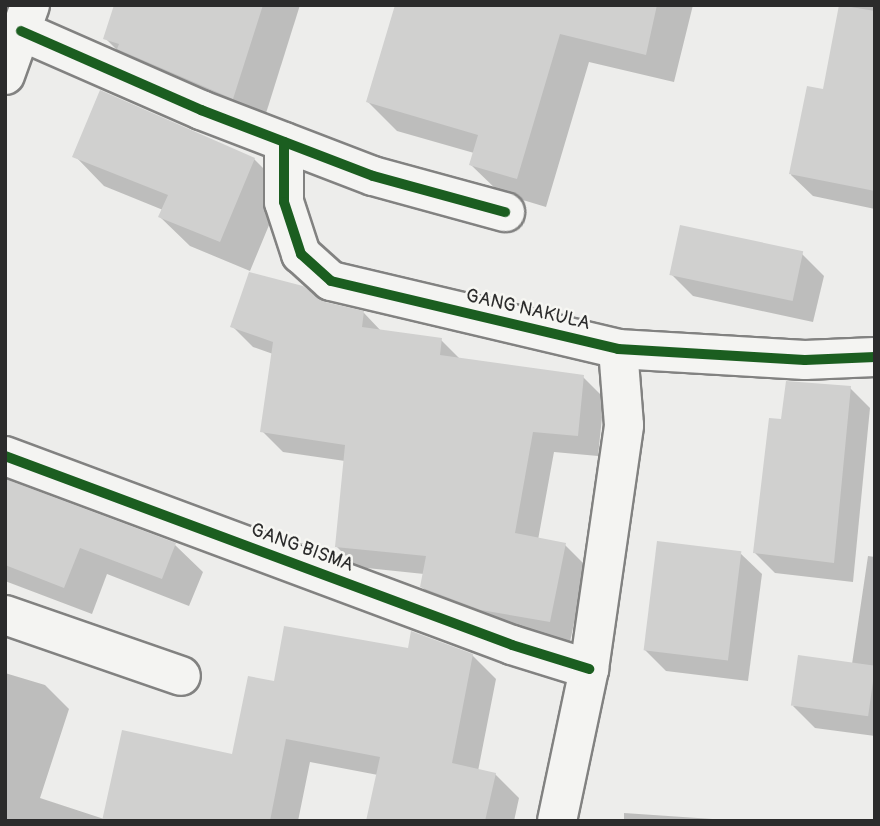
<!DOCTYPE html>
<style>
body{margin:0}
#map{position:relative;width:880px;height:826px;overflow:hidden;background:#ededeb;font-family:Pangolin,sans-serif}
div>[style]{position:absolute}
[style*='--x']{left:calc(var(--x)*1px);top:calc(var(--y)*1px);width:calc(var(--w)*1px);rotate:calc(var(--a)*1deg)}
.shadow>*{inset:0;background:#0003}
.building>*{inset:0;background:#d0d0cf;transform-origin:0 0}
.roads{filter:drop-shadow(2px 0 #828281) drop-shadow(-2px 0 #828281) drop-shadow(0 2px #828281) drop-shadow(0 -2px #828281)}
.minor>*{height:38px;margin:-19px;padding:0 19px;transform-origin:19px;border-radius:19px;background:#f4f4f2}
.major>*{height:38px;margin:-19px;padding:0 19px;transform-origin:19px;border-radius:19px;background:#f4f4f2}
.cycleway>*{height:10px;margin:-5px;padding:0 5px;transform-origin:5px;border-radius:5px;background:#1b5e20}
span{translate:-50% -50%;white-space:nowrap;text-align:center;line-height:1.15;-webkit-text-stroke:5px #f6f6f2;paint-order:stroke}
.street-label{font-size:19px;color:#2b2b2b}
.frame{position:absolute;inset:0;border:7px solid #2b2b2b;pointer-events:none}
</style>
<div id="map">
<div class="shadow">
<div style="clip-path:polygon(116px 5px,300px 5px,262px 126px,134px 67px,105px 38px)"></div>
<div style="clip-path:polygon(420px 5px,693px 5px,674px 82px,589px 62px,546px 207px,500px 193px,471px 165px,474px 153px,397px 131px,368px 102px)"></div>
<div style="clip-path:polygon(841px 5px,875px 5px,875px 209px,813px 196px,791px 175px,808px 88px,825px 91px)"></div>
<div style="clip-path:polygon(75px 156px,254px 159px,284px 189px,250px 271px,190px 246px,160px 217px,163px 210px,104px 186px)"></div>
<div style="clip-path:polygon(802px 254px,824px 276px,813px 322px,693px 296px,671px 274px)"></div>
<div style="clip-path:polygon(325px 304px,364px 313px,382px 332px,441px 340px,461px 360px,583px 377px,604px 398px,598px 456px,554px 452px,538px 540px,565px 545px,586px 566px,570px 642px,503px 628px,442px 607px,422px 587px,424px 574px,357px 567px,336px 546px,345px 461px,283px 452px,262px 431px,273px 354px,253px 347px,232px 326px)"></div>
<div style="clip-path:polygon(850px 388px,870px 408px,853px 582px,775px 573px,755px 553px,783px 421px)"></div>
<div style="clip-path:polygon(5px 481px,175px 545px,203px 572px,189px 606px,107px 574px,92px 614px,5px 581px)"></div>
<div style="clip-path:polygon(740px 553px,762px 574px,748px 681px,666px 671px,644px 649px)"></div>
<div style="clip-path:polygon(868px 556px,875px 557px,875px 736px,815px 728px,793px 706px,852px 664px)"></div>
<div style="clip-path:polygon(409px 650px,472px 655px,496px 679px,478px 771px,495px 774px,519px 798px,514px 821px,368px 821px,378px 775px,310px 762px,298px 821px,5px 821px,5px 673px,45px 685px,69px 709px,40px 798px,104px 819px,233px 756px,275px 683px)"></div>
<div style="clip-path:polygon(624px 813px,742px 821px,624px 821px)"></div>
</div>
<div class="building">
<div style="clip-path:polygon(114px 5px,263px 5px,233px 99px,117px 49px,119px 44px,103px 39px)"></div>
<div style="clip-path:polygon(395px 5px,657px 5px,646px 55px,560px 34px,517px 179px,469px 165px,478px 135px,366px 102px)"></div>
<div style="clip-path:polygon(839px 5px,875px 11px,875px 191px,789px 174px,807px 86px,823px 89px)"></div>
<div style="clip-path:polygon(100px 90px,255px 158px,220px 242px,158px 217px,168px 195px,72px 157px)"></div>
<div style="left:680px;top:225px;width:126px;height:51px;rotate:12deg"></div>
<div style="clip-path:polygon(249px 272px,303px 286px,325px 302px,364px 311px,362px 327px,442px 338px,440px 355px,584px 375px,578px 436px,533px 432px,515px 533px,566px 543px,550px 622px,481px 610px,420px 587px,426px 556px,335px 547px,345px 445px,260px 432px,273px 342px,230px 327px)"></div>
<div style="clip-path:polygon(786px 381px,851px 386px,834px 563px,753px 553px,769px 418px,781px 419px)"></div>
<div style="clip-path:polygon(5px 479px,176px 543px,162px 579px,80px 548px,64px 588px,5px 565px)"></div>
<div style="left:657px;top:541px;width:85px;height:110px;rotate:7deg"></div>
<div style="clip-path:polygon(284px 626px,408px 648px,411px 631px,473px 654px,452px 763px,496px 773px,485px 821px,366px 821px,380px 757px,286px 739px,270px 821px,102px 821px,122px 730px,232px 754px,248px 676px,274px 681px)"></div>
<div style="left:798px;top:655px;width:78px;height:51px;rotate:8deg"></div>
</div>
<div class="roads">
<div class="minor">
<div style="--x:21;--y:31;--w:197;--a:23.7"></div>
<div style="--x:201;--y:110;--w:184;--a:21"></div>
<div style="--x:373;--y:176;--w:137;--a:15.3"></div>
<div style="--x:284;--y:142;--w:60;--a:90"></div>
<div style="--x:284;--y:202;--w:55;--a:71.9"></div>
<div style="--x:301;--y:254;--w:40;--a:42"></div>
<div style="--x:331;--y:281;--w:295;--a:13.3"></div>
<div style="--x:618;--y:349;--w:187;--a:3.4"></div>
<div style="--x:805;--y:360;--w:70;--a:-2.5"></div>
<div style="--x:5;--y:456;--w:541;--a:20.44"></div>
<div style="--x:512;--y:645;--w:81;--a:17.3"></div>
<div style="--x:5;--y:615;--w:186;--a:19.1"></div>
<div style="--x:557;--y:821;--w:155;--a:-78.1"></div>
<div style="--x:589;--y:669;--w:246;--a:-81.8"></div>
<div style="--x:624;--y:425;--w:76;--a:-94.5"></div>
</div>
<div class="major">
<div style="--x:5;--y:75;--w:74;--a:-70.3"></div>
</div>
</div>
<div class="cycleway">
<div style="--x:21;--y:31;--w:197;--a:23.7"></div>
<div style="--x:201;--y:110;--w:184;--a:21"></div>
<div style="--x:373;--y:176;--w:137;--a:15.3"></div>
<div style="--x:284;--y:142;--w:60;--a:90"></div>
<div style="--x:284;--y:202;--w:55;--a:71.9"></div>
<div style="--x:301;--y:254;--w:40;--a:42"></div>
<div style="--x:331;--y:281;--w:295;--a:13.3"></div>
<div style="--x:618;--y:349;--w:187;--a:3.4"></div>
<div style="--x:805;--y:360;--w:70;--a:-2.5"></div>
<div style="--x:5;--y:456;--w:541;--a:20.44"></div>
<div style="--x:512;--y:645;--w:81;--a:17.3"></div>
</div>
<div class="street-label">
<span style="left:528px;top:310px;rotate:13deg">GANG NAKULA</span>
<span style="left:302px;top:548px;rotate:20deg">GANG BISMA</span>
</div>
<div class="frame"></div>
</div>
